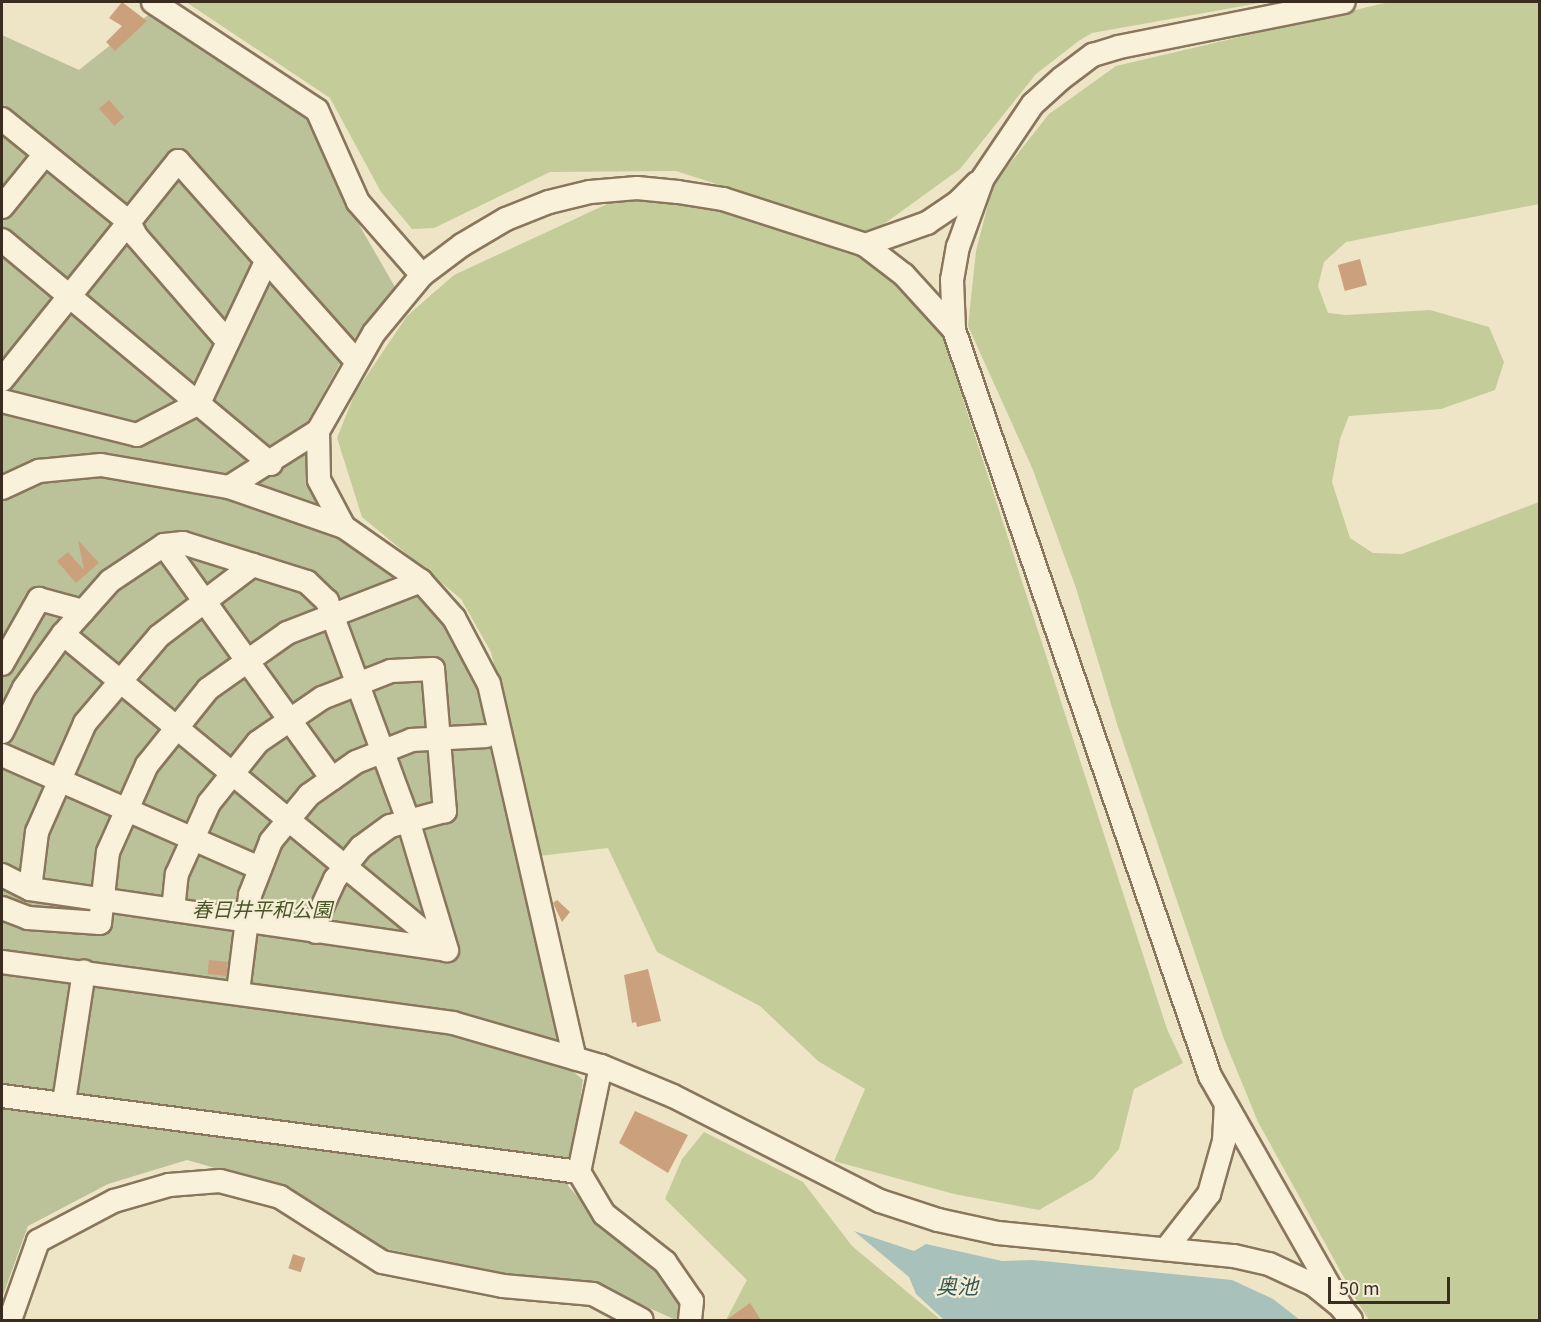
<!DOCTYPE html>
<meta charset="utf-8">
<style>
body{margin:0}
#map{position:relative;width:1541px;height:1322px;overflow:hidden;background:#eee4c6;font-family:Georgia,"Noto Sans JP",serif}
div>[style]{position:absolute}
[style*='--x']{left:calc(var(--x)*1px);top:calc(var(--y)*1px);width:calc(var(--w)*1px);rotate:calc(var(--a)*1deg)}
.green>*{inset:0;background:#c4cc9a}
.cemetery>*{inset:0;background:#bbc199}
.water>*{inset:0;background:#a8c2bb}
.building>*{inset:0;background:#cba17d;transform-origin:0 0}
.roads{filter:drop-shadow(2px 0 #89765c) drop-shadow(-2px 0 #89765c) drop-shadow(0 2px #89765c) drop-shadow(0 -2px #89765c)}
.minor>*{height:22px;margin:-11px;padding:0 11px;transform-origin:11px;border-radius:11px;background:#f9f1da}
span{translate:-50% -50%;white-space:nowrap;text-align:center;line-height:1.15;-webkit-text-stroke:4.5px #f5edd6;paint-order:stroke}
.park-label{font-size:20px;color:#485626;font-style:italic}
.water-label{font-size:21px;color:#2f5958;font-style:italic}
.frame{position:absolute;inset:0;border:3px solid #3a2d20;pointer-events:none}
.scale{position:absolute;left:1328px;top:1277px;width:122px;height:27px;box-sizing:border-box;border:3px solid #3a2d20;border-top:0;padding-left:8px;font-size:18px;line-height:21px;white-space:nowrap;color:#3a2d20;-webkit-text-stroke:4px #f5edd6;paint-order:stroke}
</style>
<div id="map">
<div class="green">
<div style="clip-path:polygon(186px 2px,1265px 2px,1092px 33px,1080px 40px,1036px 74px,960px 169px,870px 234px,676px 171px,550px 172px,434px 228px,412px 229px,381px 192px,330px 98px)"></div>
<div style="clip-path:polygon(1389px 2px,1539px 2px,1539px 204px,1346px 242px,1324px 262px,1318px 286px,1328px 313px,1346px 315px,1430px 310px,1489px 327px,1504px 362px,1495px 390px,1441px 409px,1349px 416px,1340px 439px,1332px 482px,1350px 538px,1373px 553px,1402px 554px,1539px 502px,1539px 1320px,1369px 1320px,1357px 1301px,1258px 1122px,1224px 1039px,1118px 727px,1076px 588px,1033px 470px,968px 326px,976px 251px,993px 185px,1049px 114px,1116px 66px)"></div>
<div style="clip-path:polygon(618px 199px,727px 209px,865px 255px,908px 291px,941px 331px,1167px 1029px,1183px 1063px,1134px 1089px,1119px 1149px,1093px 1179px,1039px 1210px,954px 1194px,834px 1161px,865px 1089px,818px 1061px,760px 1006px,657px 952px,608px 848px,539px 856px,491px 652px,461px 599px,362px 517px,337px 438px,355px 393px,407px 316px,454px 275px)"></div>
<div style="clip-path:polygon(704px 1132px,803px 1182px,852px 1246px,941px 1320px,726px 1320px,747px 1280px,665px 1199px,682px 1159px)"></div>
</div>
<div class="cemetery">
<div style="clip-path:polygon(152px 12px,309px 115px,350px 209px,395px 287px,353px 340px,303px 430px,309px 484px,336px 536px,377px 559px,420px 592px,448px 626px,476px 679px,568px 1067px,583px 1080px,568px 1186px,604px 1225px,655px 1268px,684px 1303px,676px 1320px,600px 1286px,505px 1274px,378px 1247px,285px 1188px,187px 1160px,108px 1184px,28px 1226px,2px 1298px,2px 35px,79px 70px)"></div>
</div>
<div class="water">
<div style="clip-path:polygon(854px 1231px,914px 1251px,926px 1244px,1002px 1261px,1033px 1260px,1232px 1280px,1273px 1299px,1300px 1320px,944px 1320px,916px 1294px,909px 1277px)"></div>
</div>
<div class="building">
<div style="clip-path:polygon(122px 2px,147px 21px,115px 51px,106px 42px,122px 26px,109px 18px)"></div>
<div style="left:109px;top:100px;width:23px;height:13px;rotate:49deg"></div>
<div style="left:1360px;top:259px;width:27px;height:23px;rotate:75deg"></div>
<div style="clip-path:polygon(78px 540px,99px 563px,76px 583px,57px 561px,68px 552px,84px 570px)"></div>
<div style="clip-path:polygon(557px 900px,570px 912px,562px 922px,553px 903px)"></div>
<div style="left:209px;top:960px;width:19px;height:14px;rotate:6deg"></div>
<div style="clip-path:polygon(648px 969px,661px 1021px,637px 1027px,636px 1022px,632px 1023px,624px 975px)"></div>
<div style="clip-path:polygon(635px 1111px,688px 1135px,668px 1173px,619px 1143px)"></div>
<div style="left:293px;top:1254px;width:13px;height:15px;rotate:18deg"></div>
<div style="clip-path:polygon(750px 1303px,761px 1320px,726px 1320px)"></div>
</div>
<div class="roads">
<div class="minor">
<div style="--x:153;--y:2;--w:196;--a:33.4"></div>
<div style="--x:317;--y:110;--w:101;--a:66"></div>
<div style="--x:358;--y:202;--w:97;--a:48.8"></div>
<div style="--x:2;--y:119;--w:164;--a:39"></div>
<div style="--x:129;--y:222;--w:16;--a:63"></div>
<div style="--x:136;--y:236;--w:140;--a:49"></div>
<div style="--x:2;--y:207;--w:68;--a:-50.9"></div>
<div style="--x:2;--y:240;--w:350;--a:39.8"></div>
<div style="--x:865;--y:245;--w:66;--a:-19.5"></div>
<div style="--x:927;--y:223;--w:36;--a:-34"></div>
<div style="--x:957;--y:203;--w:28;--a:-45"></div>
<div style="--x:954;--y:330;--w:50;--a:-92.3"></div>
<div style="--x:952;--y:280;--w:34;--a:-80"></div>
<div style="--x:958;--y:247;--w:73;--a:-70.1"></div>
<div style="--x:983;--y:178;--w:89;--a:-56"></div>
<div style="--x:1033;--y:104;--w:39;--a:-42"></div>
<div style="--x:1062;--y:78;--w:39;--a:-37"></div>
<div style="--x:1093;--y:55;--w:27;--a:-17"></div>
<div style="--x:1119;--y:47;--w:229;--a:-11.3"></div>
<div style="--x:2;--y:380;--w:281;--a:-51.2"></div>
<div style="--x:178;--y:161;--w:269;--a:48.3"></div>
<div style="--x:2;--y:401;--w:139;--a:14.1"></div>
<div style="--x:137;--y:435;--w:70;--a:-27.3"></div>
<div style="--x:199;--y:403;--w:156;--a:-64.6"></div>
<div style="--x:318;--y:431;--w:49;--a:88.8"></div>
<div style="--x:319;--y:480;--w:53;--a:62"></div>
<div style="--x:229;--y:487;--w:105;--a:-32.2"></div>
<div style="--x:318;--y:431;--w:113;--a:-60.3"></div>
<div style="--x:374;--y:333;--w:75;--a:-50.4"></div>
<div style="--x:422;--y:275;--w:50;--a:-36.9"></div>
<div style="--x:462;--y:245;--w:51;--a:-30.6"></div>
<div style="--x:506;--y:219;--w:46;--a:-21.6"></div>
<div style="--x:549;--y:202;--w:42;--a:-13.7"></div>
<div style="--x:590;--y:192;--w:47;--a:-4.9"></div>
<div style="--x:637;--y:188;--w:41;--a:5.6"></div>
<div style="--x:678;--y:192;--w:46;--a:8.8"></div>
<div style="--x:723;--y:199;--w:149;--a:17.9"></div>
<div style="--x:865;--y:245;--w:49;--a:37.6"></div>
<div style="--x:904;--y:275;--w:74;--a:47.7"></div>
<div style="--x:954;--y:330;--w:789;--a:71.06"></div>
<div style="--x:1210;--y:1076;--w:266;--a:60.4"></div>
<div style="--x:2;--y:488;--w:41;--a:-24.7"></div>
<div style="--x:39;--y:471;--w:62;--a:-5.5"></div>
<div style="--x:101;--y:465;--w:130;--a:9.8"></div>
<div style="--x:229;--y:487;--w:122;--a:19.2"></div>
<div style="--x:344;--y:527;--w:94;--a:35"></div>
<div style="--x:421;--y:581;--w:50;--a:48.3"></div>
<div style="--x:454;--y:618;--w:75;--a:62.1"></div>
<div style="--x:489;--y:684;--w:384;--a:77.1"></div>
<div style="--x:164;--y:545;--w:288;--a:54.3"></div>
<div style="--x:63;--y:634;--w:497;--a:39.5"></div>
<div style="--x:2;--y:664;--w:75;--a:-60.4"></div>
<div style="--x:39;--y:599;--w:46;--a:15.3"></div>
<div style="--x:2;--y:732;--w:49;--a:-63.4"></div>
<div style="--x:24;--y:688;--w:67;--a:-54.2"></div>
<div style="--x:63;--y:634;--w:71;--a:-48.4"></div>
<div style="--x:110;--y:581;--w:65;--a:-33.7"></div>
<div style="--x:164;--y:545;--w:19;--a:-6"></div>
<div style="--x:183;--y:543;--w:130;--a:17.5"></div>
<div style="--x:307;--y:582;--w:28;--a:44"></div>
<div style="--x:327;--y:601;--w:233;--a:69.7"></div>
<div style="--x:408;--y:820;--w:136;--a:73.3"></div>
<div style="--x:2;--y:755;--w:282;--a:23.7"></div>
<div style="--x:2;--y:875;--w:31;--a:27"></div>
<div style="--x:30;--y:889;--w:421;--a:8.3"></div>
<div style="--x:30;--y:889;--w:57;--a:-83"></div>
<div style="--x:37;--y:832;--w:119;--a:-66.2"></div>
<div style="--x:85;--y:723;--w:114;--a:-49.6"></div>
<div style="--x:159;--y:636;--w:118;--a:-37.1"></div>
<div style="--x:2;--y:908;--w:28;--a:21"></div>
<div style="--x:28;--y:918;--w:72;--a:4"></div>
<div style="--x:100;--y:923;--w:71;--a:-83.6"></div>
<div style="--x:108;--y:852;--w:95;--a:-65.9"></div>
<div style="--x:147;--y:765;--w:97;--a:-51.2"></div>
<div style="--x:208;--y:689;--w:97;--a:-35.3"></div>
<div style="--x:287;--y:633;--w:144;--a:-21.2"></div>
<div style="--x:173;--y:910;--w:36;--a:-84"></div>
<div style="--x:177;--y:874;--w:78;--a:-65.7"></div>
<div style="--x:209;--y:803;--w:78;--a:-51.2"></div>
<div style="--x:258;--y:742;--w:78;--a:-34.5"></div>
<div style="--x:322;--y:698;--w:74;--a:-21.4"></div>
<div style="--x:391;--y:671;--w:42;--a:-2.7"></div>
<div style="--x:433;--y:669;--w:143;--a:85.2"></div>
<div style="--x:445;--y:811;--w:57;--a:164.7"></div>
<div style="--x:390;--y:826;--w:36;--a:144"></div>
<div style="--x:361;--y:847;--w:41;--a:129.1"></div>
<div style="--x:335;--y:879;--w:41;--a:114.7"></div>
<div style="--x:318;--y:916;--w:16;--a:97"></div>
<div style="--x:2;--y:962;--w:455;--a:7.7"></div>
<div style="--x:453;--y:1023;--w:154;--a:16.2"></div>
<div style="--x:601;--y:1066;--w:78;--a:22.6"></div>
<div style="--x:673;--y:1096;--w:232;--a:26.9"></div>
<div style="--x:880;--y:1201;--w:61;--a:18.1"></div>
<div style="--x:938;--y:1220;--w:61;--a:12.2"></div>
<div style="--x:998;--y:1233;--w:237;--a:5.6"></div>
<div style="--x:1234;--y:1256;--w:36;--a:13"></div>
<div style="--x:1269;--y:1264;--w:50;--a:25"></div>
<div style="--x:1314;--y:1285;--w:35;--a:39"></div>
<div style="--x:1341;--y:1307;--w:16;--a:52"></div>
<div style="--x:238;--y:992;--w:98;--a:-82.9"></div>
<div style="--x:250;--y:895;--w:58;--a:-68.7"></div>
<div style="--x:271;--y:841;--w:60;--a:-50.4"></div>
<div style="--x:309;--y:795;--w:57;--a:-35.1"></div>
<div style="--x:356;--y:762;--w:60;--a:-21.4"></div>
<div style="--x:412;--y:740;--w:74;--a:-3.1"></div>
<div style="--x:601;--y:1066;--w:108;--a:101.7"></div>
<div style="--x:579;--y:1172;--w:49;--a:59.2"></div>
<div style="--x:604;--y:1214;--w:78;--a:38.2"></div>
<div style="--x:665;--y:1262;--w:47;--a:55.3"></div>
<div style="--x:692;--y:1301;--w:19;--a:96"></div>
<div style="--x:2;--y:1096;--w:582;--a:7.5"></div>
<div style="--x:64;--y:1102;--w:132;--a:-81.3"></div>
<div style="--x:1166;--y:1249;--w:70;--a:-52"></div>
<div style="--x:1209;--y:1194;--w:55;--a:-74.2"></div>
<div style="--x:1224;--y:1141;--w:33;--a:-87"></div>
<div style="--x:10;--y:1320;--w:84;--a:-70.5"></div>
<div style="--x:38;--y:1241;--w:86;--a:-27.8"></div>
<div style="--x:114;--y:1201;--w:57;--a:-16.2"></div>
<div style="--x:169;--y:1185;--w:51;--a:-4.5"></div>
<div style="--x:220;--y:1181;--w:62;--a:14.9"></div>
<div style="--x:280;--y:1197;--w:121;--a:32.5"></div>
<div style="--x:382;--y:1262;--w:123;--a:11.2"></div>
<div style="--x:503;--y:1286;--w:90;--a:5.1"></div>
<div style="--x:593;--y:1294;--w:55;--a:28"></div>
</div>
</div>
<div class="park-label">
<span style="left:262px;top:908px">春日井平和公園</span>
</div>
<div class="water-label">
<span style="left:957px;top:1285px">奥池</span>
</div>
<div class="frame"></div>
<div class="scale">50 m</div>
</div>
